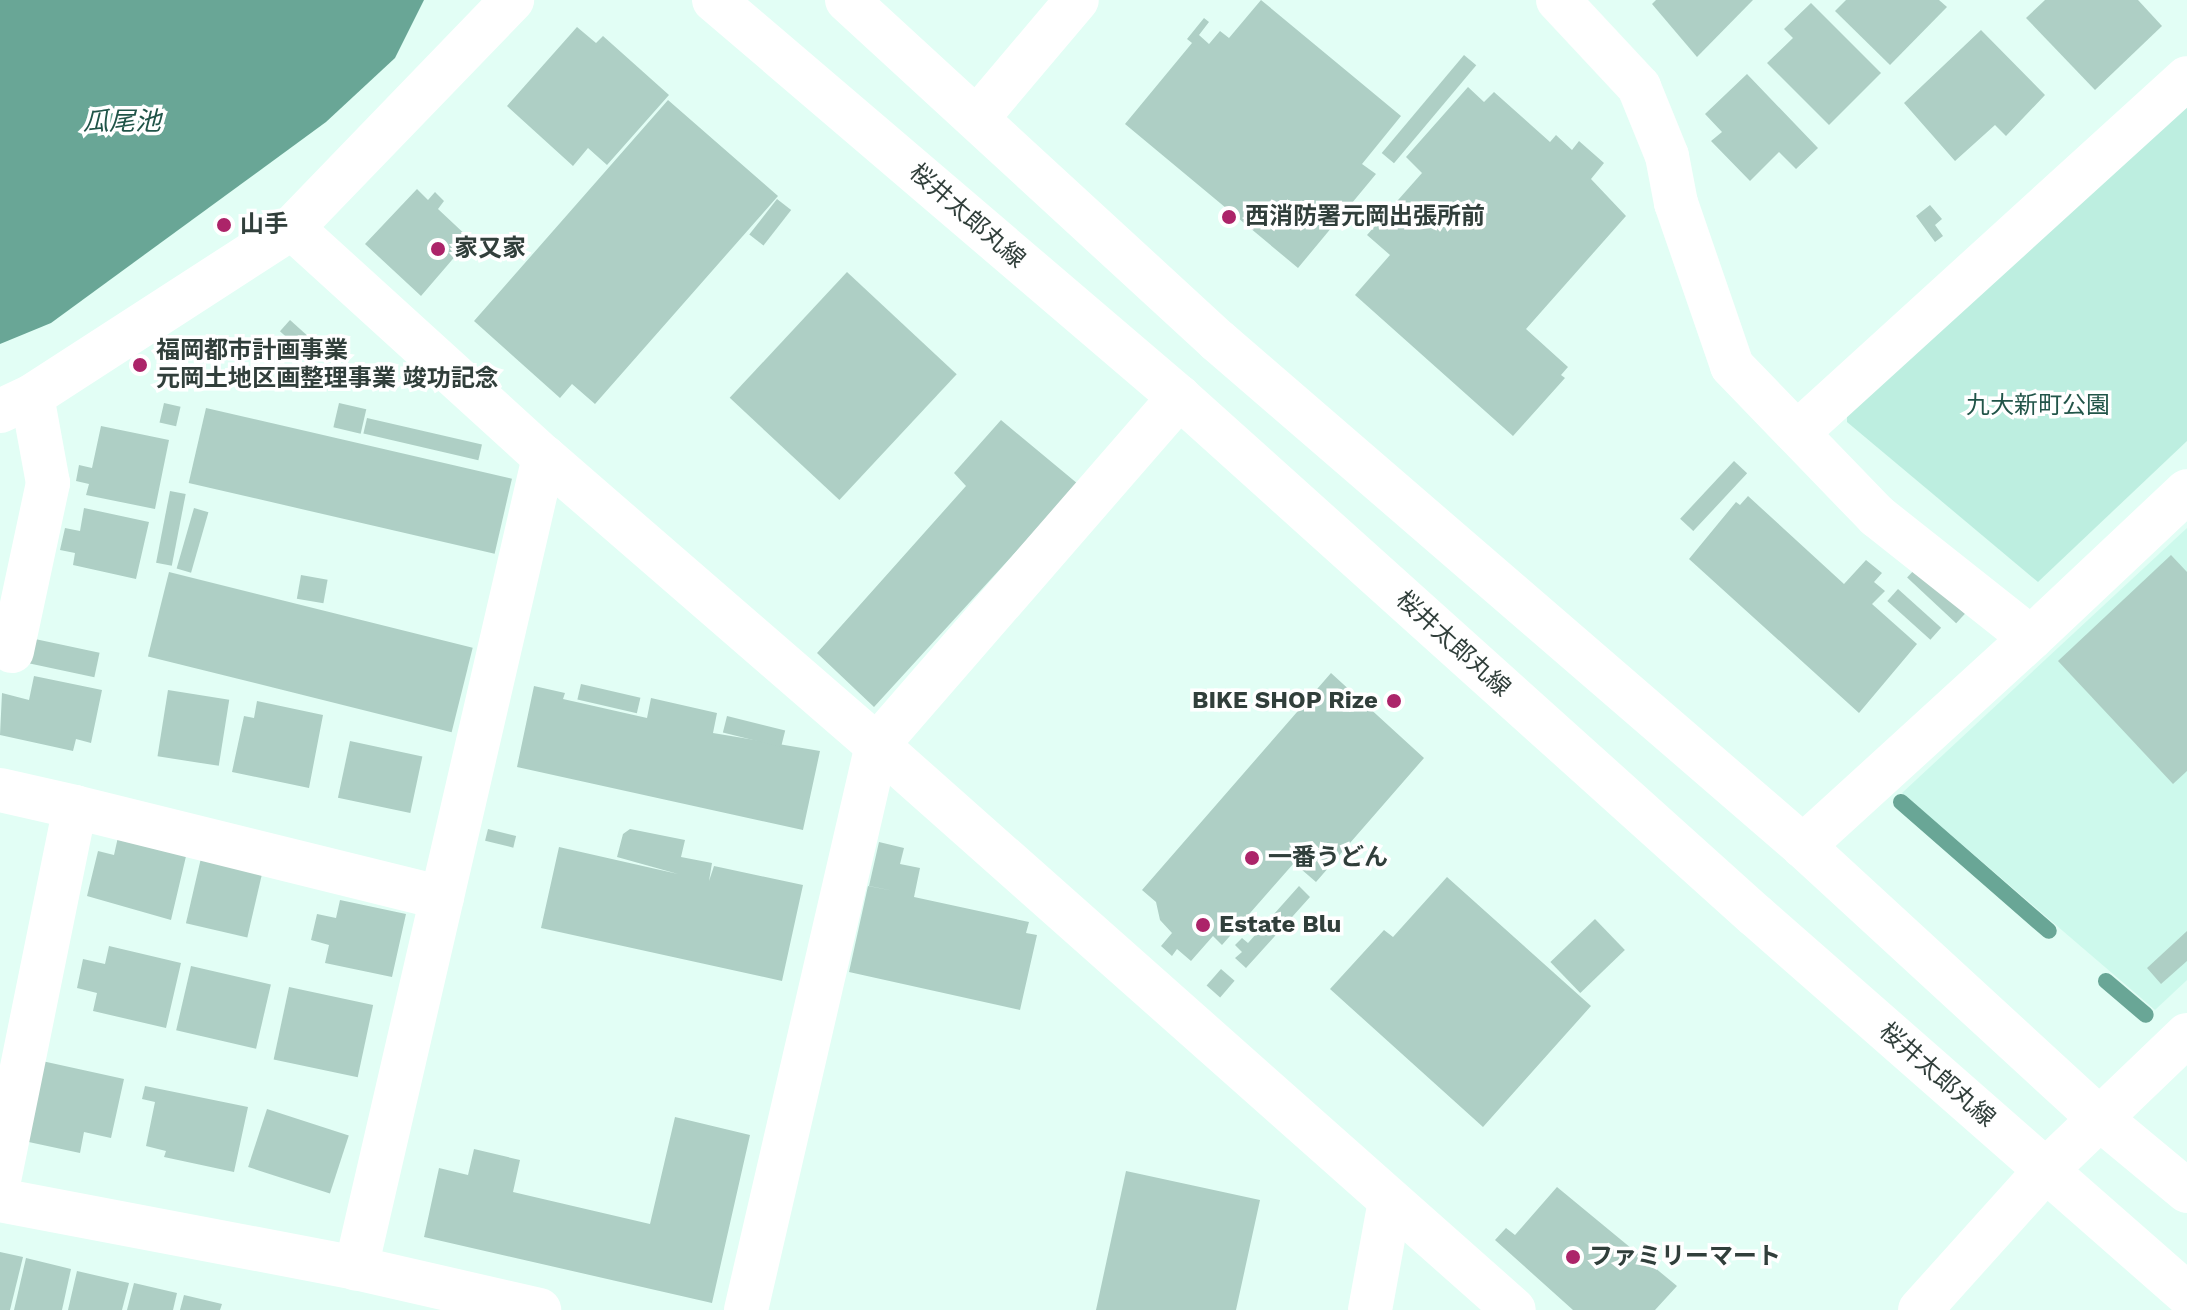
<!DOCTYPE html>
<meta charset="utf-8">
<style>
body{margin:0}
#map{position:relative;width:2187px;height:1310px;overflow:hidden;background:#e2fef5;font-family:"Work Sans","Noto Sans JP",sans-serif}
div>[style]{position:absolute}
[style*='--x']{left:calc(var(--x)*1px);top:calc(var(--y)*1px);width:calc(var(--w)*1px);rotate:calc(var(--a)*1deg)}
.built>*{inset:0;background:#cdf9ec}
.green>*{inset:0;background:#bdeee0}
.water>*{inset:0;background:#69a696}
.stream>*{height:16px;margin:-8px;padding:0 8px;transform-origin:8px;border-radius:8px;background:#69a696}
.building>*{inset:0;background:#aecfc5;transform-origin:0 0}
.street>*{height:44px;margin:-22px;padding:0 22px;transform-origin:22px;border-radius:22px;background:#fff}
.secondary>*{height:44px;margin:-22px;padding:0 22px;transform-origin:22px;border-radius:22px;background:#fff}
.dots>*{width:22px;height:22px;translate:-50% -50%;box-sizing:border-box;border:4px solid #fff;border-radius:50%}
span{translate:-50% -50%;white-space:nowrap;text-align:center;line-height:1.15;-webkit-text-stroke:7px #fff;paint-order:stroke}
.street-label{font-size:24px;color:#313f3b}
.poi-label{font-size:24px;color:#313f3b;font-weight:700}
.left{translate:0 -50%;text-align:left}
.right{translate:-100% -50%;text-align:right}
.park-label{font-size:24px;color:#225549}
.water-label{font-size:26px;color:#205448;font-style:italic}
</style>
<div id="map">
<div class="built">
<div style="clip-path:polygon(2187px 528px,2187px 980px,2155px 1010px,1902px 793px)"></div>
</div>
<div class="green">
<div style="clip-path:polygon(2187px 95px,2187px 441px,2038px 582px,1847px 422px,1847px 406px)"></div>
</div>
<div class="water">
<div style="clip-path:polygon(0 0,424px 0,395px 58px,326px 122px,51px 323px,0 344px)"></div>
</div>
<div class="stream">
<div style="--x:1901;--y:802;--w:196;--a:41.1"></div>
<div style="--x:2106;--y:981;--w:52;--a:40.4"></div>
</div>
<div class="building">
<div style="clip-path:polygon(1261px 0,1401px 116px,1362px 164px,1376px 174px,1298px 268px,1125px 124px,1192px 43px,1187px 39px,1204px 18px,1209px 22px,1199px 35px,1209px 44px,1220px 31px,1229px 38px)"></div>
<div style="clip-path:polygon(1656px 0,1753px 0,1697px 57px,1652px 4px)"></div>
<div style="clip-path:polygon(1846px 0,1939px 0,1947px 7px,1890px 65px,1835px 11px)"></div>
<div style="clip-path:polygon(2045px 0,2138px 0,2162px 26px,2095px 90px,2026px 18px)"></div>
<div style="clip-path:polygon(1811px 3px,1881px 73px,1829px 125px,1767px 63px,1793px 38px,1784px 29px)"></div>
<div style="clip-path:polygon(577px 27px,596px 43px,603px 36px,669px 95px,607px 165px,588px 148px,573px 166px,507px 106px)"></div>
<div style="clip-path:polygon(1981px 30px,2045px 95px,2006px 136px,1995px 125px,1955px 161px,1904px 103px)"></div>
<div style="left:1464px;top:55px;width:16px;height:128px;rotate:40deg"></div>
<div style="clip-path:polygon(1747px 74px,1818px 148px,1796px 169px,1779px 152px,1750px 181px,1711px 141px,1722px 132px,1705px 114px)"></div>
<div style="clip-path:polygon(1468px 87px,1484px 102px,1494px 92px,1550px 142px,1556px 135px,1572px 150px,1579px 141px,1604px 163px,1591px 179px,1626px 216px,1526px 329px,1568px 367px,1561px 375px,1565px 378px,1513px 436px,1355px 295px,1390px 255px,1367px 235px,1422px 173px,1406px 157px)"></div>
<div style="clip-path:polygon(668px 100px,778px 196px,595px 404px,572px 384px,560px 398px,474px 321px)"></div>
<div style="clip-path:polygon(417px 189px,428px 200px,435px 192px,444px 201px,438px 209px,470px 239px,421px 296px,365px 244px)"></div>
<div style="left:777px;top:199px;width:18px;height:45px;rotate:38deg"></div>
<div style="clip-path:polygon(1930px 205px,1942px 219px,1935px 225px,1943px 236px,1935px 242px,1916px 216px)"></div>
<div style="left:847px;top:272px;width:150px;height:172px;rotate:43deg"></div>
<div style="left:290px;top:320px;width:43px;height:15px;rotate:42deg"></div>
<div style="left:164px;top:403px;width:17px;height:20px;rotate:13deg"></div>
<div style="left:339px;top:403px;width:28px;height:25px;rotate:13deg"></div>
<div style="left:206px;top:408px;width:314px;height:77px;rotate:13deg"></div>
<div style="left:367px;top:418px;width:118px;height:16px;rotate:13deg"></div>
<div style="clip-path:polygon(1001px 420px,1078px 484px,874px 707px,817px 653px,966px 486px,954px 473px)"></div>
<div style="clip-path:polygon(101px 426px,169px 440px,155px 509px,86px 495px,89px 484px,76px 481px,79px 465px,92px 468px)"></div>
<div style="left:1734px;top:461px;width:18px;height:79px;rotate:43deg"></div>
<div style="left:170px;top:491px;width:16px;height:73px;rotate:11deg"></div>
<div style="clip-path:polygon(1748px 496px,1844px 584px,1866px 560px,1882px 573px,1874px 582px,1885px 591px,1872px 604px,1917px 644px,1859px 713px,1689px 559px,1736px 502px,1740px 505px)"></div>
<div style="clip-path:polygon(84px 508px,149px 522px,136px 579px,73px 565px,75px 553px,60px 550px,65px 528px,80px 531px)"></div>
<div style="left:194px;top:508px;width:15px;height:63px;rotate:16deg"></div>
<div style="clip-path:polygon(2171px 555px,2187px 572px,2187px 771px,2173px 784px,2058px 661px)"></div>
<div style="left:1916px;top:568px;width:67px;height:13px;rotate:43deg"></div>
<div style="left:169px;top:572px;width:313px;height:87px;rotate:14deg"></div>
<div style="left:301px;top:575px;width:27px;height:24px;rotate:10deg"></div>
<div style="left:1898px;top:589px;width:58px;height:16px;rotate:42deg"></div>
<div style="left:35px;top:639px;width:66px;height:25px;rotate:12deg"></div>
<div style="clip-path:polygon(1331px 673px,1424px 758px,1316px 882px,1294px 863px,1222px 945px,1213px 936px,1191px 961px,1177px 949px,1172px 956px,1161px 946px,1172px 933px,1160px 920px,1156px 902px,1142px 890px)"></div>
<div style="clip-path:polygon(34px 676px,102px 690px,91px 743px,76px 739px,73px 751px,0 735px,2px 693px,29px 700px)"></div>
<div style="left:581px;top:684px;width:61px;height:16px;rotate:13deg"></div>
<div style="clip-path:polygon(534px 686px,565px 693px,563px 699px,647px 718px,651px 698px,717px 713px,713px 733px,820px 751px,803px 830px,517px 767px)"></div>
<div style="left:168px;top:690px;width:62px;height:67px;rotate:9deg"></div>
<div style="clip-path:polygon(257px 701px,323px 715px,309px 788px,232px 772px,244px 716px,254px 718px)"></div>
<div style="left:727px;top:716px;width:60px;height:17px;rotate:14deg"></div>
<div style="left:350px;top:741px;width:74px;height:58px;rotate:12deg"></div>
<div style="left:488px;top:829px;width:29px;height:12px;rotate:14deg"></div>
<div style="clip-path:polygon(630px 829px,685px 840px,681px 857px,712px 863px,709px 881px,714px 866px,803px 885px,782px 981px,541px 928px,559px 847px,678px 874px,617px 857px,623px 834px)"></div>
<div style="clip-path:polygon(118px 837px,187px 852px,171px 920px,87px 896px,98px 851px,114px 855px)"></div>
<div style="clip-path:polygon(879px 842px,904px 848px,900px 864px,920px 868px,914px 897px,1029px 922px,1026px 933px,1037px 935px,1020px 1010px,849px 972px,868px 886px,894px 891px,869px 886px)"></div>
<div style="left:201px;top:858px;width:63px;height:67px;rotate:13deg"></div>
<div style="clip-path:polygon(1447px 877px,1591px 1006px,1483px 1127px,1330px 989px,1384px 930px,1393px 937px)"></div>
<div style="clip-path:polygon(1299px 886px,1310px 897px,1246px 968px,1235px 958px,1242px 952px,1235px 945px,1242px 938px,1248px 943px)"></div>
<div style="clip-path:polygon(340px 900px,406px 914px,392px 977px,325px 963px,329px 945px,311px 940px,317px 914px,336px 918px)"></div>
<div style="left:1595px;top:919px;width:43px;height:62px;rotate:46deg"></div>
<div style="clip-path:polygon(2187px 931px,2187px 961px,2161px 984px,2147px 968px)"></div>
<div style="clip-path:polygon(109px 946px,181px 963px,166px 1028px,93px 1011px,97px 993px,77px 988px,83px 959px,105px 964px)"></div>
<div style="left:191px;top:966px;width:82px;height:66px;rotate:13deg"></div>
<div style="left:1221px;top:969px;width:18px;height:22px;rotate:41deg"></div>
<div style="left:289px;top:987px;width:86px;height:74px;rotate:12deg"></div>
<div style="clip-path:polygon(42px 1061px,124px 1079px,111px 1138px,84px 1132px,80px 1153px,24px 1141px)"></div>
<div style="clip-path:polygon(145px 1086px,248px 1107px,234px 1172px,164px 1157px,166px 1151px,146px 1146px,155px 1102px,142px 1099px)"></div>
<div style="left:267px;top:1109px;width:86px;height:61px;rotate:18deg"></div>
<div style="clip-path:polygon(675px 1117px,750px 1135px,712px 1303px,424px 1237px,439px 1168px,468px 1175px,474px 1149px,520px 1160px,513px 1192px,650px 1224px)"></div>
<div style="clip-path:polygon(1126px 1171px,1260px 1200px,1236px 1310px,1096px 1310px)"></div>
<div style="clip-path:polygon(1557px 1187px,1677px 1286px,1655px 1310px,1573px 1310px,1495px 1240px,1506px 1228px,1515px 1235px)"></div>
<div style="clip-path:polygon(0 1252px,23px 1257px,10px 1310px,0 1310px)"></div>
<div style="clip-path:polygon(26px 1258px,71px 1269px,62px 1310px,14px 1310px)"></div>
<div style="clip-path:polygon(77px 1271px,129px 1283px,122px 1310px,68px 1310px)"></div>
<div style="clip-path:polygon(134px 1283px,177px 1293px,173px 1310px,127px 1310px)"></div>
<div style="clip-path:polygon(184px 1295px,222px 1304px,220px 1310px,180px 1310px)"></div>
</div>
<div class="street">
<div style="--x:1558;--y:0;--w:119;--a:47"></div>
<div style="--x:1639;--y:87;--w:74;--a:67.9"></div>
<div style="--x:1667;--y:156;--w:48;--a:79.2"></div>
<div style="--x:1676;--y:203;--w:172;--a:71"></div>
<div style="--x:1732;--y:366;--w:209;--a:46"></div>
<div style="--x:1877;--y:516;--w:196;--a:38.4"></div>
<div style="--x:2031;--y:638;--w:309;--a:137.6"></div>
<div style="--x:978;--y:117;--w:153;--a:-49.8"></div>
<div style="--x:292;--y:228;--w:341;--a:42.3"></div>
<div style="--x:544;--y:457;--w:833;--a:103.05"></div>
<div style="--x:0;--y:411;--w:35;--a:-25"></div>
<div style="--x:32;--y:396;--w:310;--a:-32.9"></div>
<div style="--x:292;--y:228;--w:317;--a:-46"></div>
<div style="--x:1797;--y:433;--w:527;--a:-42.31"></div>
<div style="--x:544;--y:457;--w:440;--a:40.9"></div>
<div style="--x:877;--y:745;--w:461;--a:-49"></div>
<div style="--x:2031;--y:638;--w:214;--a:-43.3"></div>
<div style="--x:12;--y:651;--w:172;--a:-77.9"></div>
<div style="--x:48;--y:483;--w:88;--a:-100.4"></div>
<div style="--x:0;--y:790;--w:77;--a:12.8"></div>
<div style="--x:75;--y:807;--w:377;--a:101.5"></div>
<div style="--x:75;--y:807;--w:378;--a:13.9"></div>
<div style="--x:0;--y:1200;--w:362;--a:10.8"></div>
<div style="--x:356;--y:1268;--w:188;--a:12.9"></div>
<div style="--x:746;--y:1310;--w:580;--a:-76.95"></div>
<div style="--x:877;--y:745;--w:851;--a:41.57"></div>
<div style="--x:1370;--y:1310;--w:111;--a:-79.6"></div>
<div style="--x:1920;--y:1310;--w:188;--a:-48"></div>
<div style="--x:2046;--y:1170;--w:195;--a:-43.8"></div>
</div>
<div class="secondary">
<div style="--x:714;--y:0;--w:611;--a:40.49"></div>
<div style="--x:1179;--y:397;--w:775;--a:41.97"></div>
<div style="--x:1755;--y:915;--w:575;--a:41.26"></div>
<div style="--x:847;--y:0;--w:504;--a:42.59"></div>
<div style="--x:1218;--y:341;--w:773;--a:40.8"></div>
<div style="--x:1803;--y:846;--w:401;--a:42.6"></div>
<div style="--x:2098;--y:1117;--w:116;--a:39.7"></div>
</div>
<div class="dots">
<div style="left:1229px;top:217px;background:#ac2469"></div>
<div style="left:224px;top:225px;background:#ac2469"></div>
<div style="left:438px;top:249px;background:#ac2469"></div>
<div style="left:140px;top:365px;background:#ac2469"></div>
<div style="left:1394px;top:701px;background:#ac2469"></div>
<div style="left:1252px;top:858px;background:#ac2469"></div>
<div style="left:1203px;top:925px;background:#ac2469"></div>
<div style="left:1573px;top:1257px;background:#ac2469"></div>
</div>
<div class="street-label">
<span style="left:967px;top:216px;rotate:41deg">桜井太郎丸線</span>
<span style="left:1453px;top:644px;rotate:42deg">桜井太郎丸線</span>
<span style="left:1937px;top:1075px;rotate:41deg">桜井太郎丸線</span>
</div>
<div class="poi-label">
<span class="left" style="left:1245px;top:217px">西消防署元岡出張所前</span>
<span class="left" style="left:240px;top:225px">山手</span>
<span class="left" style="left:454px;top:249px">家又家</span>
<span class="left" style="left:156px;top:365px">福岡都市計画事業<br>元岡土地区画整理事業 竣功記念</span>
<span class="right" style="left:1378px;top:701px">BIKE SHOP Rize</span>
<span class="left" style="left:1268px;top:858px">一番うどん</span>
<span class="left" style="left:1219px;top:925px">Estate Blu</span>
<span class="left" style="left:1589px;top:1257px">ファミリーマート</span>
</div>
<div class="park-label">
<span style="left:2038px;top:406px">九大新町公園</span>
</div>
<div class="water-label">
<span style="left:122px;top:122px">瓜尾池</span>
</div>
</div>
